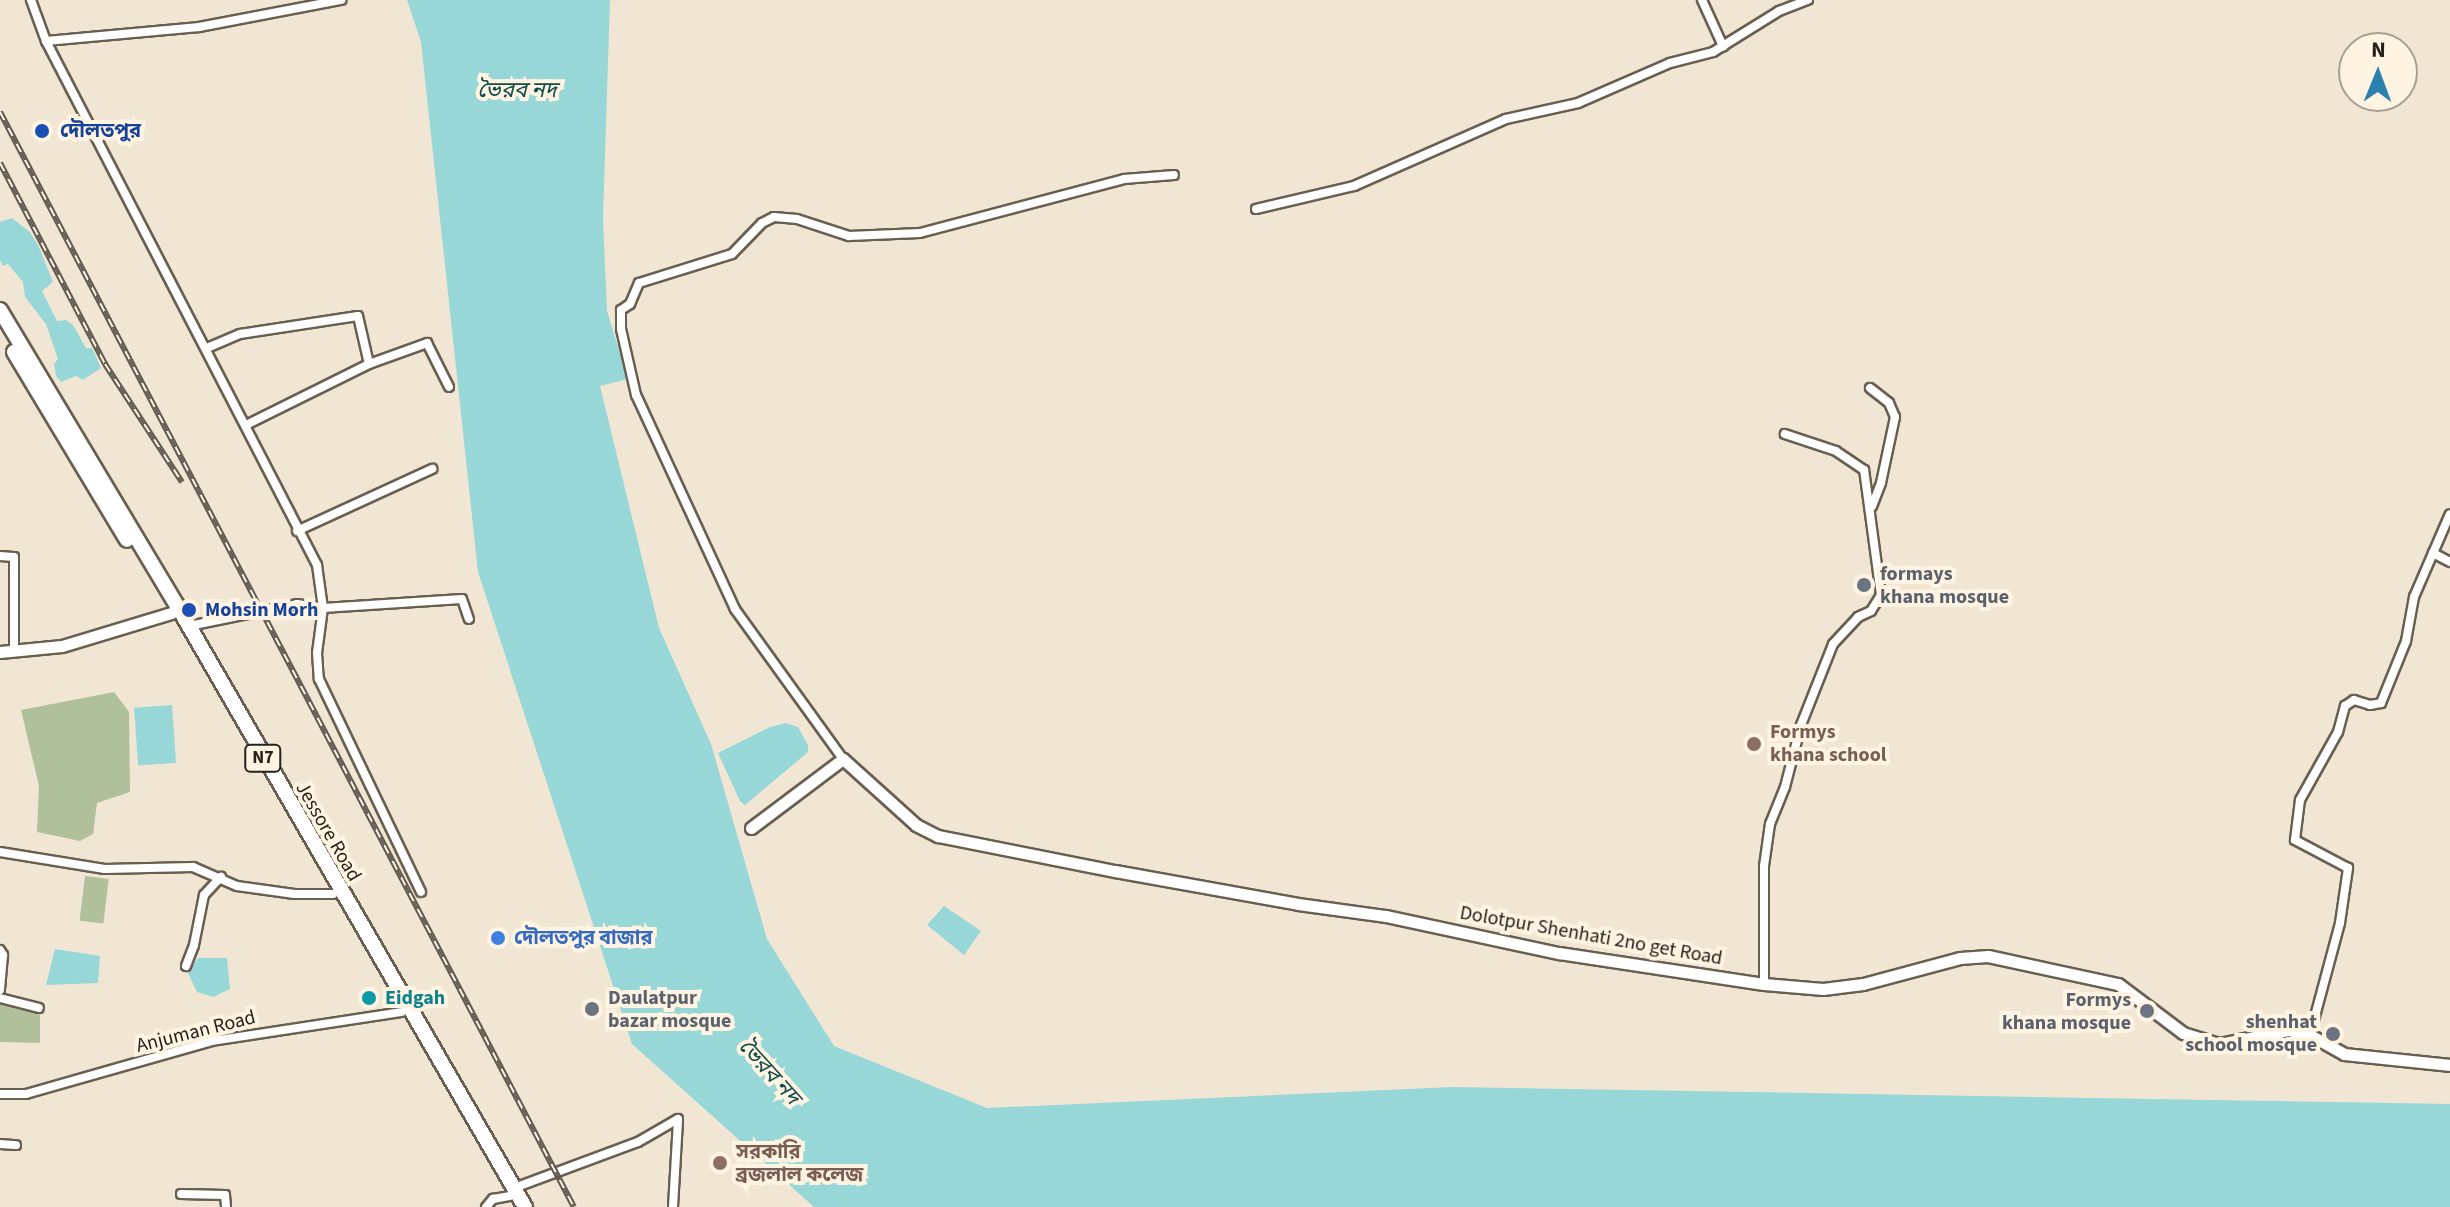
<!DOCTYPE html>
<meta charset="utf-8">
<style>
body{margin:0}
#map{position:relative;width:2450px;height:1207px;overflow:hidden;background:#f1e6d4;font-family:"Source Sans 3","Noto Sans Bengali",sans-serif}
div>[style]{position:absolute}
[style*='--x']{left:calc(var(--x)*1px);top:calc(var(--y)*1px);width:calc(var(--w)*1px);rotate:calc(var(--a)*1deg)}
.green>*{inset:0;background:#b0c09a;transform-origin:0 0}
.water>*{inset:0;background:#97d7d7;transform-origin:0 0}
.roads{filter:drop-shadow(2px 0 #695f50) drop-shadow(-2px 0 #695f50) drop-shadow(0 2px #695f50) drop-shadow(0 -2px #695f50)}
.street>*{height:8px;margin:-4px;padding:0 4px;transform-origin:4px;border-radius:4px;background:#fff}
.secondary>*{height:11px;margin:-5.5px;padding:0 5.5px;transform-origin:5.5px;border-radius:5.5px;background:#fff}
.highway>*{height:14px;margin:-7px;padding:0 7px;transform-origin:7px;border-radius:7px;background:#fff}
.rail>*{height:6px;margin-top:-3px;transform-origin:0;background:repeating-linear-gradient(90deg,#fff3e1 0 9px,#5f594f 0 18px);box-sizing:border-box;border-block:2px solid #5f594f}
.dots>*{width:22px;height:22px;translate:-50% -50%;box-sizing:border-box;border:4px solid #fff3e1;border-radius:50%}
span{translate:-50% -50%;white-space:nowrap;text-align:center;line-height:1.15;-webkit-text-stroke:8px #fff3e1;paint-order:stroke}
.shield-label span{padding:2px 6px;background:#fff3e1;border:2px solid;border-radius:6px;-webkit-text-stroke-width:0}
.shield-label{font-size:18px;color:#26221b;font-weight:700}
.transit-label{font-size:20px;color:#164399;font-weight:700}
.left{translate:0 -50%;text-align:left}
.worship-label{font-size:20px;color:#5b616d;font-weight:700}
.right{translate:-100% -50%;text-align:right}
.education-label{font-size:20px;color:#785e54;font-weight:700}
.street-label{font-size:20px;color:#26221b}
.shop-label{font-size:20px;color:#366cbe;font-weight:700}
.culture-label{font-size:20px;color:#0d838f;font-weight:700}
.water-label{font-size:22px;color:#114b4b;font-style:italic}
.north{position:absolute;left:2338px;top:32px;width:80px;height:80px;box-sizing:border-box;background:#fff3e1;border:2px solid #a89f92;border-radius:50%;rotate:1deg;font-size:22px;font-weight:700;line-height:32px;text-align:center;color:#26221b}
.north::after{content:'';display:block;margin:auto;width:28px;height:36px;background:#2b80b0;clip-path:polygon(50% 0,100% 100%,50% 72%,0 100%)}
</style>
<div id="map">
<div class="green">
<div style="clip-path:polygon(114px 692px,129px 712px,130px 792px,97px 803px,93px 834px,80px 841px,37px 832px,39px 786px,21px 710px)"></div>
<div style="left:85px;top:876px;width:24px;height:45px;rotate:7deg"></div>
<div style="clip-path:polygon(0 1000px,40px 1010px,40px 1043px,0 1042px)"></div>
</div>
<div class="water">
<div style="clip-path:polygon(407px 0,610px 0,603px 218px,607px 311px,628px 379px,600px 386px,659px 628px,711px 744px,767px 939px,834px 1046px,987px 1108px,1452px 1087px,2450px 1104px,2450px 1207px,814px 1207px,632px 1044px,478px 572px,421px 42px)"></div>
<div style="clip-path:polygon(12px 218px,30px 232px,39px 247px,53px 282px,42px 291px,57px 321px,66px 320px,73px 325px,86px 348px,92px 348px,101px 368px,83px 380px,76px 376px,61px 382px,56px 376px,54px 364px,58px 359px,46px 324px,25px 297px,23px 282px,8px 264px,3px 266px,0 260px,0 222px)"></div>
<div style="left:172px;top:705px;width:58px;height:38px;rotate:86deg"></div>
<div style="clip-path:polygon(786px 723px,798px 727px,808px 745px,808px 752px,745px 805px,740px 801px,718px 753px,770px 727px)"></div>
<div style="clip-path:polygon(944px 906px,981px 931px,964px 955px,927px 925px)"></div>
<div style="clip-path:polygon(55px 949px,100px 956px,98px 983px,46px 985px)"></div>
<div style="clip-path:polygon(198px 958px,227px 958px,230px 989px,213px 997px,197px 992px,188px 973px)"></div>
</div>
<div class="roads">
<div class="street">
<div style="--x:31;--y:0;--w:44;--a:69.9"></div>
<div style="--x:46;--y:41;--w:590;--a:62.65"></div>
<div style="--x:317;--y:565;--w:43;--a:82.1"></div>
<div style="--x:323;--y:608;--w:45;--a:97.6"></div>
<div style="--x:317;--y:653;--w:26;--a:86"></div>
<div style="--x:319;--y:679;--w:236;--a:64.4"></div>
<div style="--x:1702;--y:0;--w:51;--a:65.5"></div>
<div style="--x:46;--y:41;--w:154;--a:-5.2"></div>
<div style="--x:199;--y:27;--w:145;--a:-10.8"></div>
<div style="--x:1256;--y:209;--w:101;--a:-13.2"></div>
<div style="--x:1354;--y:186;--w:166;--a:-23.8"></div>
<div style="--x:1506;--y:119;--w:74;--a:-12.5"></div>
<div style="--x:1578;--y:103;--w:100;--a:-23.5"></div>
<div style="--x:1670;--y:63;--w:44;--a:-14.3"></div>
<div style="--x:1713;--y:52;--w:78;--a:-31.8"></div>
<div style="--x:1779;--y:11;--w:31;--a:-21"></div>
<div style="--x:207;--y:348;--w:36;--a:-23"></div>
<div style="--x:240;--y:334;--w:119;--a:-8.7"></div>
<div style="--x:358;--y:316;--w:49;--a:77.1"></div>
<div style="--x:1870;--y:388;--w:24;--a:38"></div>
<div style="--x:1889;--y:403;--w:15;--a:67"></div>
<div style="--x:1895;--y:417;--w:67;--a:102"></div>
<div style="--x:1881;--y:483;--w:25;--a:111"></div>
<div style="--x:246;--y:425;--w:137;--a:-26.4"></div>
<div style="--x:369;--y:364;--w:62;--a:-19.9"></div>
<div style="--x:427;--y:343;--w:49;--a:63.4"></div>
<div style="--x:297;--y:531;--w:149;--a:-24.7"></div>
<div style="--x:2433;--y:553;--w:19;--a:28"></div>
<div style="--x:0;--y:556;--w:14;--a:4"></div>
<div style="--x:14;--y:557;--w:94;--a:90"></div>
<div style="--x:189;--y:626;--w:110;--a:-11.5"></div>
<div style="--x:297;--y:604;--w:26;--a:9"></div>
<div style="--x:323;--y:608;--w:139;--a:-3.7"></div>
<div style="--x:462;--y:599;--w:21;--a:71"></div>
<div style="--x:843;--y:759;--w:185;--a:-125.8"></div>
<div style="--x:735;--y:609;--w:236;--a:-114.8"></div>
<div style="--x:636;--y:395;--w:68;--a:-102.8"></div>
<div style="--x:621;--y:329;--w:19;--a:-90"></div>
<div style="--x:621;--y:310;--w:11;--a:-34"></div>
<div style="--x:630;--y:304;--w:23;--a:-67"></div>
<div style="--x:639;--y:283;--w:97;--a:-17.3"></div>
<div style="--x:732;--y:254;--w:43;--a:-45.9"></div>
<div style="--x:762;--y:223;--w:13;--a:-27"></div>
<div style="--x:774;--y:217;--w:23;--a:5"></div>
<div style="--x:797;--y:219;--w:55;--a:18.1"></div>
<div style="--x:849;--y:236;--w:71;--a:-2.4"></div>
<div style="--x:920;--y:233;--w:211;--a:-14.8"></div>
<div style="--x:1124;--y:179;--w:50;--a:-4.6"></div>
<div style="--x:0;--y:852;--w:106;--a:9.2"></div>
<div style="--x:105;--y:869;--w:88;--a:-1.3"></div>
<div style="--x:193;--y:867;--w:48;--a:23.4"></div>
<div style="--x:237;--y:886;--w:58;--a:8"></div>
<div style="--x:294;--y:894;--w:39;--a:0"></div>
<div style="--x:0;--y:950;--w:6;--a:59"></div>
<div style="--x:3;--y:955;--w:35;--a:95"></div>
<div style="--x:186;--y:966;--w:22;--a:-69"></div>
<div style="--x:194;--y:945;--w:51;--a:-78.7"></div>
<div style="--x:204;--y:895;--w:25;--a:-47"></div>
<div style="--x:1764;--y:984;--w:118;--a:-90"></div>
<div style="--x:1764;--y:866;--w:42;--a:-81.9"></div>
<div style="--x:1770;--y:824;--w:40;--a:-68"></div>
<div style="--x:1785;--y:787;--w:64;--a:-75.5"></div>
<div style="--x:1801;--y:725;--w:87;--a:-68.4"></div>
<div style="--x:1833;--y:644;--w:37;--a:-47"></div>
<div style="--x:1858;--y:617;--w:14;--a:-25"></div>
<div style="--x:1871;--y:611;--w:19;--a:-58"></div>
<div style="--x:1881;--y:595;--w:126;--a:-97.7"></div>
<div style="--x:1864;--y:470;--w:34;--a:-146"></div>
<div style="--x:1836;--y:451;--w:54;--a:-161.6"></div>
<div style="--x:0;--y:998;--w:40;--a:14.4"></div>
<div style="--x:2310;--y:1035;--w:116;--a:-75"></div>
<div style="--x:2340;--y:923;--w:56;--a:-81.7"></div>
<div style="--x:2348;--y:868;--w:60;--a:-152.2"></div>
<div style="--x:2295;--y:840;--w:40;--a:-82.9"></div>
<div style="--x:2300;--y:800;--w:78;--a:-60.8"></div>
<div style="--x:2338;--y:732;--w:27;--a:-75"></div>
<div style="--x:2345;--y:706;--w:11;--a:-34"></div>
<div style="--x:2354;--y:700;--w:17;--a:17"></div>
<div style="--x:2370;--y:705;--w:11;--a:-10"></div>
<div style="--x:2381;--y:703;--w:67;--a:-68"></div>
<div style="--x:2406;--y:641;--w:45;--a:-79.7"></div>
<div style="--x:2414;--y:597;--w:90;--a:-66.6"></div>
<div style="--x:0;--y:1094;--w:26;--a:0"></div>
<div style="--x:26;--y:1094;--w:193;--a:-15.9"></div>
<div style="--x:212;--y:1041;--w:192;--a:-8.7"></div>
<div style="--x:0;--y:1144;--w:16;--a:4"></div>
<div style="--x:181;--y:1194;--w:44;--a:1.3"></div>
<div style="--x:225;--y:1195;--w:12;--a:85"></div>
<div style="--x:486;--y:1207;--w:11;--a:-49"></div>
<div style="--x:493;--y:1199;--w:22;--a:-10"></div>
<div style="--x:515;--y:1195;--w:7;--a:-98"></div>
<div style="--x:514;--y:1188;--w:132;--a:-20.4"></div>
<div style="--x:638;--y:1142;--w:46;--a:-29.9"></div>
<div style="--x:673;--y:1207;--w:88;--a:-86.7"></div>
</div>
<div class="secondary">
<div style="--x:0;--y:652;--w:62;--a:-5.5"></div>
<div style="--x:62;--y:646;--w:114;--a:-16.8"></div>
<div style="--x:751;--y:828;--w:115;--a:-36.9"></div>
<div style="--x:843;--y:759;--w:98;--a:42.1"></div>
<div style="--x:916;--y:825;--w:25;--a:27"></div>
<div style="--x:938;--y:836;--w:180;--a:11.2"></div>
<div style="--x:1115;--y:871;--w:186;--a:10.2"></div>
<div style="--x:1298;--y:904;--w:89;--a:7.8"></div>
<div style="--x:1386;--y:916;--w:177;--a:12.1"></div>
<div style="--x:1559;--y:953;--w:207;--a:8.6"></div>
<div style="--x:1764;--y:984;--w:59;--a:4.8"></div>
<div style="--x:1823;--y:989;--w:40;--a:-7.1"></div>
<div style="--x:1863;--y:984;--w:100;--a:-15"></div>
<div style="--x:1960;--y:958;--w:28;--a:-4"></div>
<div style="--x:1988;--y:956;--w:133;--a:12.2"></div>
<div style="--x:2118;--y:984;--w:81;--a:37"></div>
<div style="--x:2183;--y:1033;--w:39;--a:17"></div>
<div style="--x:2220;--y:1044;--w:69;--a:-11.6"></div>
<div style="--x:2288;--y:1030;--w:23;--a:13"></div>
<div style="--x:2310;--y:1035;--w:39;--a:29"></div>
<div style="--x:2344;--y:1054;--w:107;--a:5.9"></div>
</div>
<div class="highway">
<div style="--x:0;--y:310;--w:346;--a:59.1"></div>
<div style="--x:178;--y:607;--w:693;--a:59.96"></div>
<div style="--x:14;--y:352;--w:219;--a:59"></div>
</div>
</div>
<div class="rail">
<div style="--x:0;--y:112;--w:1236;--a:62.34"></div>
<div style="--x:0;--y:163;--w:227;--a:62.4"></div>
<div style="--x:105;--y:364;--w:141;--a:56.9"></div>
</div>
<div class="dots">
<div style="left:42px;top:131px;background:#1a4fb4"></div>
<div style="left:1864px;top:585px;background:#6b7280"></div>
<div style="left:189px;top:610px;background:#1a4fb4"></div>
<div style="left:1754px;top:744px;background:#8d6e63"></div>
<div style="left:498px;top:938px;background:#3f7fe0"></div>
<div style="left:369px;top:998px;background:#0f9aa8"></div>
<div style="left:592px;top:1009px;background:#6b7280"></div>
<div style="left:2147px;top:1011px;background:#6b7280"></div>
<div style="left:2333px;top:1034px;background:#6b7280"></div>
<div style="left:720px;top:1163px;background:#8d6e63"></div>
</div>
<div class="shield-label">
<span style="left:263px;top:758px">N7</span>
</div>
<div class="transit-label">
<span class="left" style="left:60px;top:131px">দৌলতপুর</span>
<span class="left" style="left:205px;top:610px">Mohsin Morh</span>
</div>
<div class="worship-label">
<span class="left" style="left:1880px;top:586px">formays<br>khana mosque</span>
<span class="left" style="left:608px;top:1010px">Daulatpur<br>bazar mosque</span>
<span class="right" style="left:2131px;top:1012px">Formys<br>khana mosque</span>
<span class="right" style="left:2317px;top:1034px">shenhat<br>school mosque</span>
</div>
<div class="education-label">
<span class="left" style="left:1770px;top:744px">Formys<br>khana school</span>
<span class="left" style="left:736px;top:1164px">সরকারি<br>ব্রজলাল কলেজ</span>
</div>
<div class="street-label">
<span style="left:328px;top:832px;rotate:60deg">Jessore Road</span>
<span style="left:1591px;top:936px;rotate:10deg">Dolotpur Shenhati 2no get Road</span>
<span style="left:196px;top:1032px;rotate:-14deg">Anjuman Road</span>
</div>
<div class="shop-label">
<span class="left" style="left:514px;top:938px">দৌলতপুর বাজার</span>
</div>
<div class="culture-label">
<span class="left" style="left:385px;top:998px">Eidgah</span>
</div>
<div class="water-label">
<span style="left:517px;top:91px">ভৈরব নদ</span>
<span style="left:769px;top:1072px;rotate:48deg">ভৈরব নদ</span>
</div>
<div class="north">N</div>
</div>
